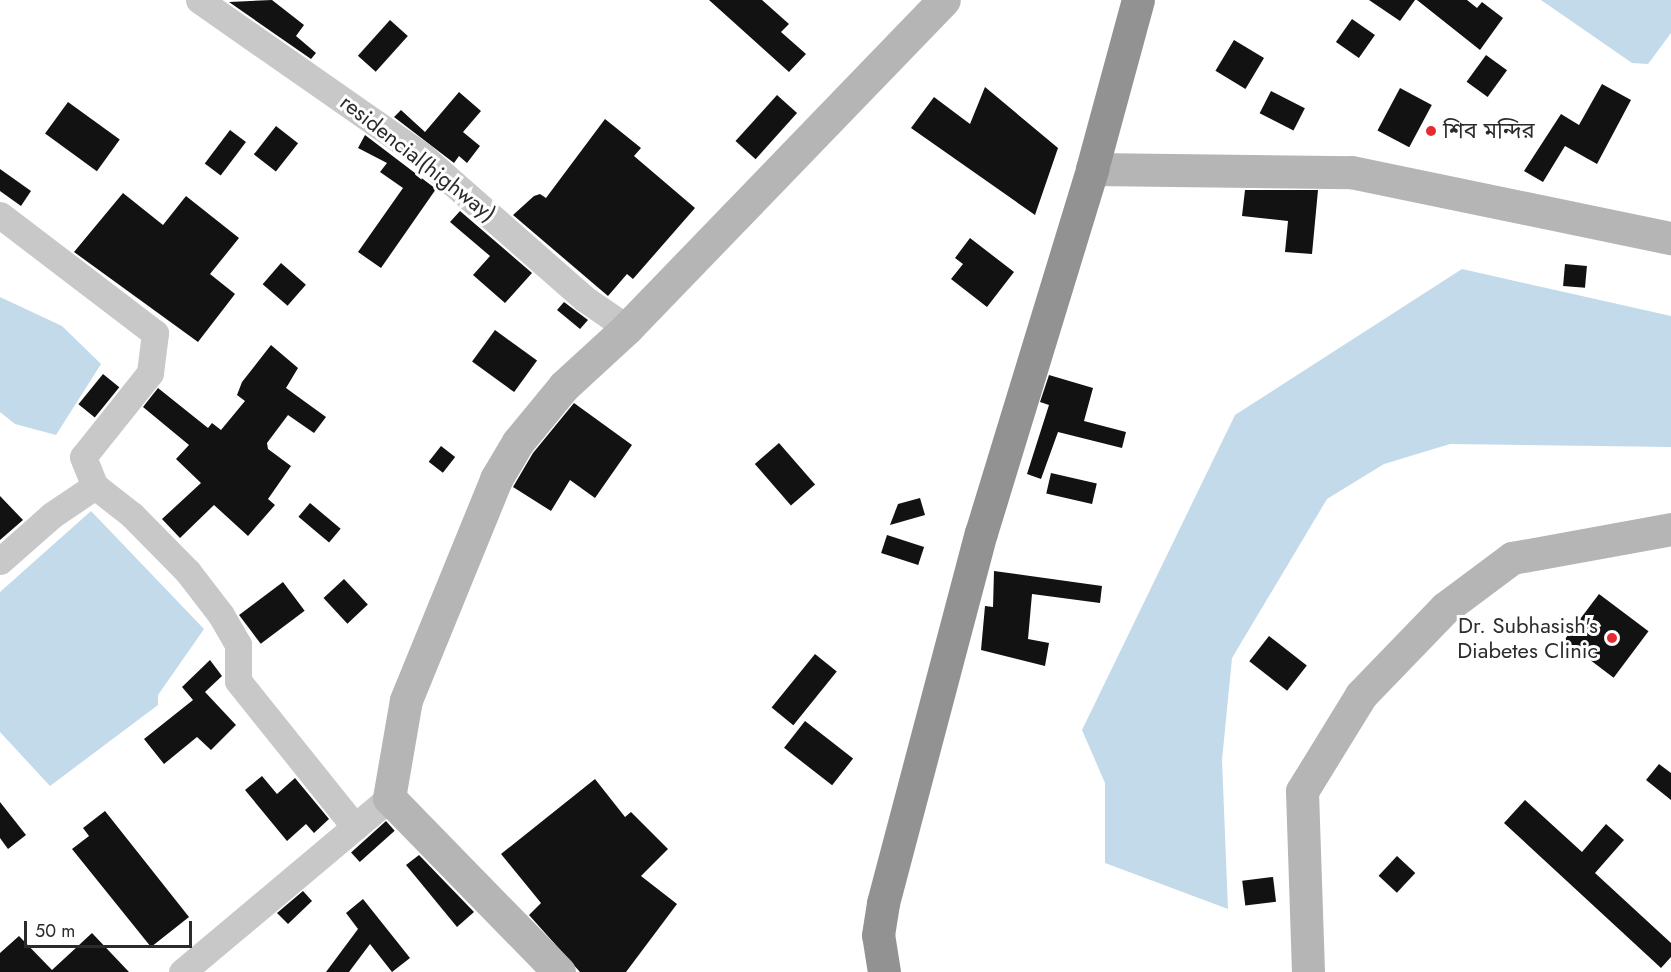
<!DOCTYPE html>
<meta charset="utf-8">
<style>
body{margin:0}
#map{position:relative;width:1671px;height:972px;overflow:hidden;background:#fff;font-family:Jost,"Noto Sans Bengali",sans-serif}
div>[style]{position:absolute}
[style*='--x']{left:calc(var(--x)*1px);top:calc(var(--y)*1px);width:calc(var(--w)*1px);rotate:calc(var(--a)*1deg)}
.water>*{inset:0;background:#c3daea}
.building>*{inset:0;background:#121212;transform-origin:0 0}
.street>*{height:27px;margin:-13.5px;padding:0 13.5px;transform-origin:13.5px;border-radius:13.5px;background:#c8c8c8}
.secondary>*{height:33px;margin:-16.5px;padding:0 16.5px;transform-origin:16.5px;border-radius:16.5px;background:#b5b5b5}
.highway>*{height:33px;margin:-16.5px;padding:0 16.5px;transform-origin:16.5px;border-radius:16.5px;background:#929292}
.dots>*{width:16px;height:16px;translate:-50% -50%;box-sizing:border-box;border:3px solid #fff;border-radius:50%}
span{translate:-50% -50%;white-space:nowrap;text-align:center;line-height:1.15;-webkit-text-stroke:6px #fff;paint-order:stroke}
.poi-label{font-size:22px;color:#2b2b2b}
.left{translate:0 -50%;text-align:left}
.right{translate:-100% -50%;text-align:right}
.street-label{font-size:22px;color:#2b2b2b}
.scale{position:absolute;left:24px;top:921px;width:168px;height:27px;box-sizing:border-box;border:3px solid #2b2b2b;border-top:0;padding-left:8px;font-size:18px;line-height:21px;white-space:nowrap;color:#2b2b2b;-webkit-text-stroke:4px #fff;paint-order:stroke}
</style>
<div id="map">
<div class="water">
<div style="clip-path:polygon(1541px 0,1671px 0,1671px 33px,1648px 64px,1632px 63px)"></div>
<div style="clip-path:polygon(1462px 269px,1671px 316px,1671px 447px,1450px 444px,1384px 464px,1327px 499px,1232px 658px,1222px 760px,1228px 909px,1105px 863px,1105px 783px,1082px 730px,1235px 415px)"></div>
<div style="clip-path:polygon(0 297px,62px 326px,101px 364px,56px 435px,15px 424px,0 412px)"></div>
<div style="clip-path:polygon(91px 511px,204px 629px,158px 695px,158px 705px,50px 786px,0 732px,0 592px)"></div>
</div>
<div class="building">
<div style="clip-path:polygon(272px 0,304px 25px,296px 36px,316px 53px,311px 59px,229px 2px)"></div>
<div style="clip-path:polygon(709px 0,762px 0,789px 24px,781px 32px,806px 54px,789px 72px)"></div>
<div style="clip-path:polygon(1369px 0,1415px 0,1400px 21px)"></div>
<div style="clip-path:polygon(1417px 0,1467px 0,1477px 8px,1482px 2px,1503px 18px,1480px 50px)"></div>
<div style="left:1352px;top:19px;width:28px;height:28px;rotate:35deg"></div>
<div style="left:390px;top:20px;width:24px;height:48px;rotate:42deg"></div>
<div style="left:1234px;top:40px;width:35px;height:36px;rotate:31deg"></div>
<div style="left:1486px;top:55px;width:26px;height:33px;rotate:36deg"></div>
<div style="clip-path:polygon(1602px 84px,1631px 100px,1597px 164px,1565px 146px,1543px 182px,1524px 171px,1561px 114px,1579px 125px)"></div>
<div style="clip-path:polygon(985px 87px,1058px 148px,1035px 215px,911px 128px,934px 97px,970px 124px)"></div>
<div style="left:1400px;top:88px;width:36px;height:48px;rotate:28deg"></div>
<div style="left:1271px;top:91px;width:38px;height:25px;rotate:27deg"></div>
<div style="clip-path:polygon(459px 92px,481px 111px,463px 132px,480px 146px,467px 163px,459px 156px,454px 163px,394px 117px,401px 110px,425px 132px)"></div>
<div style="left:777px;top:95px;width:27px;height:62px;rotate:42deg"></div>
<div style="left:68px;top:102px;width:64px;height:39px;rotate:36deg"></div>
<div style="clip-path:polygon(605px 119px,641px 148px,634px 156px,695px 208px,633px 279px,627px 274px,608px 296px,513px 215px,534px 196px,540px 194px,546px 198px)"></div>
<div style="left:276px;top:126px;width:28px;height:36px;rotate:38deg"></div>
<div style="left:230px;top:130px;width:20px;height:42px;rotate:37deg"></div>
<div style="clip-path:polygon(365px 135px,436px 189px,381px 268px,358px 252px,403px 188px,380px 172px,387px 163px,358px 148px)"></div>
<div style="clip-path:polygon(0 169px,31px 191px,21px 206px,0 191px)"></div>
<div style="clip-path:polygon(1245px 190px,1318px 190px,1312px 254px,1285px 252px,1288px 221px,1242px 216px)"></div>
<div style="clip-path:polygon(123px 193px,163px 225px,186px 196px,239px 238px,210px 274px,235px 294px,198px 342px,74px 252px)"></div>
<div style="clip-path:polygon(460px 211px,532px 273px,505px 303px,473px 275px,490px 256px,450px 222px)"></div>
<div style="clip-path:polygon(970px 238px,1014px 272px,987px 307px,951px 279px,963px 264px,955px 258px)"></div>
<div style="left:281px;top:263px;width:33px;height:28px;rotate:41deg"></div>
<div style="left:1565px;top:264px;width:22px;height:22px;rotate:5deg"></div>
<div style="clip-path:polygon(564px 302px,588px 320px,580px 329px,557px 310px)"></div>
<div style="left:495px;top:330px;width:52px;height:39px;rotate:36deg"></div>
<div style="clip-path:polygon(271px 345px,298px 368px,286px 388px,326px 417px,314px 433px,288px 415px,267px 443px,268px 449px,291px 466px,268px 499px,275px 505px,248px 536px,214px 505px,180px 538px,162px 519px,201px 483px,176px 459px,189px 445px,143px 407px,158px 388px,208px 428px,212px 423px,221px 430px,245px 401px,237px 395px,242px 382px)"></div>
<div style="left:103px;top:374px;width:21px;height:39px;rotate:39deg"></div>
<div style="clip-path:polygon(1049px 375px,1093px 388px,1084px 421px,1126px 432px,1122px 448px,1058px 432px,1041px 479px,1027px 474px,1049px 405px,1040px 402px)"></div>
<div style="clip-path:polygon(574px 403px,632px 445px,595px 498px,570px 480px,551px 511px,513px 487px,533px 453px)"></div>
<div style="left:779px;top:443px;width:55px;height:32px;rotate:49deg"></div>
<div style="left:441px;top:446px;width:18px;height:20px;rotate:38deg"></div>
<div style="left:1051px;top:473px;width:47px;height:21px;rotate:13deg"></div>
<div style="clip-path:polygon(0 496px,23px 520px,0 540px)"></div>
<div style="clip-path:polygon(920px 498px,925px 515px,890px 525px,898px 504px)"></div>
<div style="left:310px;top:503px;width:40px;height:18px;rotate:40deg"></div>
<div style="left:887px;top:535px;width:39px;height:19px;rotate:18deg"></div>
<div style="clip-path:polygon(994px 571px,1102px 586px,1100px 603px,1032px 594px,1028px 639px,1049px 643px,1045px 666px,981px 650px,985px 606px,993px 607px)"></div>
<div style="left:344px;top:579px;width:35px;height:28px;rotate:47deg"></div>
<div style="left:283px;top:582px;width:36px;height:55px;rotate:53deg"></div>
<div style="left:1599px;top:594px;width:62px;height:58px;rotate:37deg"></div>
<div style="left:1269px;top:636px;width:48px;height:32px;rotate:38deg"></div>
<div style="left:815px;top:654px;width:28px;height:69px;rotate:39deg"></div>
<div style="clip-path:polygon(210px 660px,222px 676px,205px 692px,236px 725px,211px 750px,197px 737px,164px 764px,144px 739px,193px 700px,182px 687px)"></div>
<div style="left:805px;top:721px;width:61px;height:34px;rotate:38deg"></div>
<div style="clip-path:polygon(1659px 764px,1671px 773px,1671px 800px,1646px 780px)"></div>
<div style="clip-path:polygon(262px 776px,277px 794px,295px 778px,329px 819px,314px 833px,306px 824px,287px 841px,245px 790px)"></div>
<div style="clip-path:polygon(595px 779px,625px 817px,631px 812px,668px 849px,641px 876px,677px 904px,626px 972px,580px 972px,529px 915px,541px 903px,501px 854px)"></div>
<div style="clip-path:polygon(1525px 800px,1582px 852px,1606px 824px,1624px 840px,1595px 873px,1671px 943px,1671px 957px,1661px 968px,1504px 823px)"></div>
<div style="clip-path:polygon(0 802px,26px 835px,8px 849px,0 838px)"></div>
<div style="clip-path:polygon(105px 811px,189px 917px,151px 947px,72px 849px,89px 836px,83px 828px)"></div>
<div style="left:386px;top:821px;width:13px;height:47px;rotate:48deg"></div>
<div style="clip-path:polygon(419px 855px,474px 912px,457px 927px,406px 865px)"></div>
<div style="left:1397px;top:856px;width:25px;height:27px;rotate:43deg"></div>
<div style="left:1273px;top:877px;width:25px;height:31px;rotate:83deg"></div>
<div style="clip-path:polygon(303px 891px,312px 901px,288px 924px,277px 913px)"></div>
<div style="clip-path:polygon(363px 899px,410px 958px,392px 972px,370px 944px,349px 972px,326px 972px,358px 929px,346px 913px)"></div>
<div style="clip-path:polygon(92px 933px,129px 972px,0 972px,0 953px,19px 936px,52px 970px)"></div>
</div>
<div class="street">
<div style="--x:199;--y:0;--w:271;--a:34.9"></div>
<div style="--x:421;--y:155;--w:218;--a:41.3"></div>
<div style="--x:585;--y:299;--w:51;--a:34.6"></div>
<div style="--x:0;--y:215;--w:195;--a:37.3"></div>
<div style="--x:155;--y:333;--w:40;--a:97.1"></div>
<div style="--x:150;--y:373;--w:107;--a:128.6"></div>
<div style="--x:83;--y:457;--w:31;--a:68"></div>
<div style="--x:95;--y:486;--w:47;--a:38.1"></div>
<div style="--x:132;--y:515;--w:80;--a:45.5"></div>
<div style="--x:188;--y:572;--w:54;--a:52.5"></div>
<div style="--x:221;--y:615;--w:34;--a:60"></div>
<div style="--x:238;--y:644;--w:37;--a:90"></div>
<div style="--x:238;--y:681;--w:187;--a:51.3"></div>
<div style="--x:0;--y:561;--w:69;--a:-41.5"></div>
<div style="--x:52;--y:515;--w:52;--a:-34"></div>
<div style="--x:182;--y:972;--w:270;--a:-40"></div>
</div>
<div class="secondary">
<div style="--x:1092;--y:169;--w:259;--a:0.7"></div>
<div style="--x:1351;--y:172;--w:327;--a:11.7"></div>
<div style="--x:559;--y:972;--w:243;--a:-134.3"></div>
<div style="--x:389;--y:798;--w:99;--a:-80.2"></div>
<div style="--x:406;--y:700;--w:239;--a:-67.8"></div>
<div style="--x:496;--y:479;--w:43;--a:-59.3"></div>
<div style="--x:518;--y:442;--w:72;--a:-50.6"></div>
<div style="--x:564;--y:386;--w:86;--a:-42.6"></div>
<div style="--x:627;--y:328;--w:456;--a:-46"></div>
<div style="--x:1308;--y:972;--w:181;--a:-91.9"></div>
<div style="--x:1302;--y:791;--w:113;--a:-58.4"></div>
<div style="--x:1361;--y:695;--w:121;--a:-46"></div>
<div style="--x:1445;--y:608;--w:84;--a:-36.7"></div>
<div style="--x:1512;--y:558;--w:162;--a:-10.3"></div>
</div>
<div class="highway">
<div style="--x:884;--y:972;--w:37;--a:-99"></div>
<div style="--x:878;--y:935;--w:32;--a:-81"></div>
<div style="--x:883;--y:903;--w:383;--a:-75.2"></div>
<div style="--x:981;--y:533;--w:381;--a:-73"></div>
<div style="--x:1092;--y:169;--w:175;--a:-74.8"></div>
</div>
<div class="dots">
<div style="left:1431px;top:131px;background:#e62a32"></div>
<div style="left:1612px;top:638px;background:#e62a32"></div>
</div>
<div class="poi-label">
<span class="left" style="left:1443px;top:131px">শিব মন্দির</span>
<span class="right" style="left:1598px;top:638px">Dr. Subhasish's<br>Diabetes Clinic</span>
</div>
<div class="street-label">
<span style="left:418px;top:158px;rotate:38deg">residencial(highway)</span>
</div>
<div class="scale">50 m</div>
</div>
